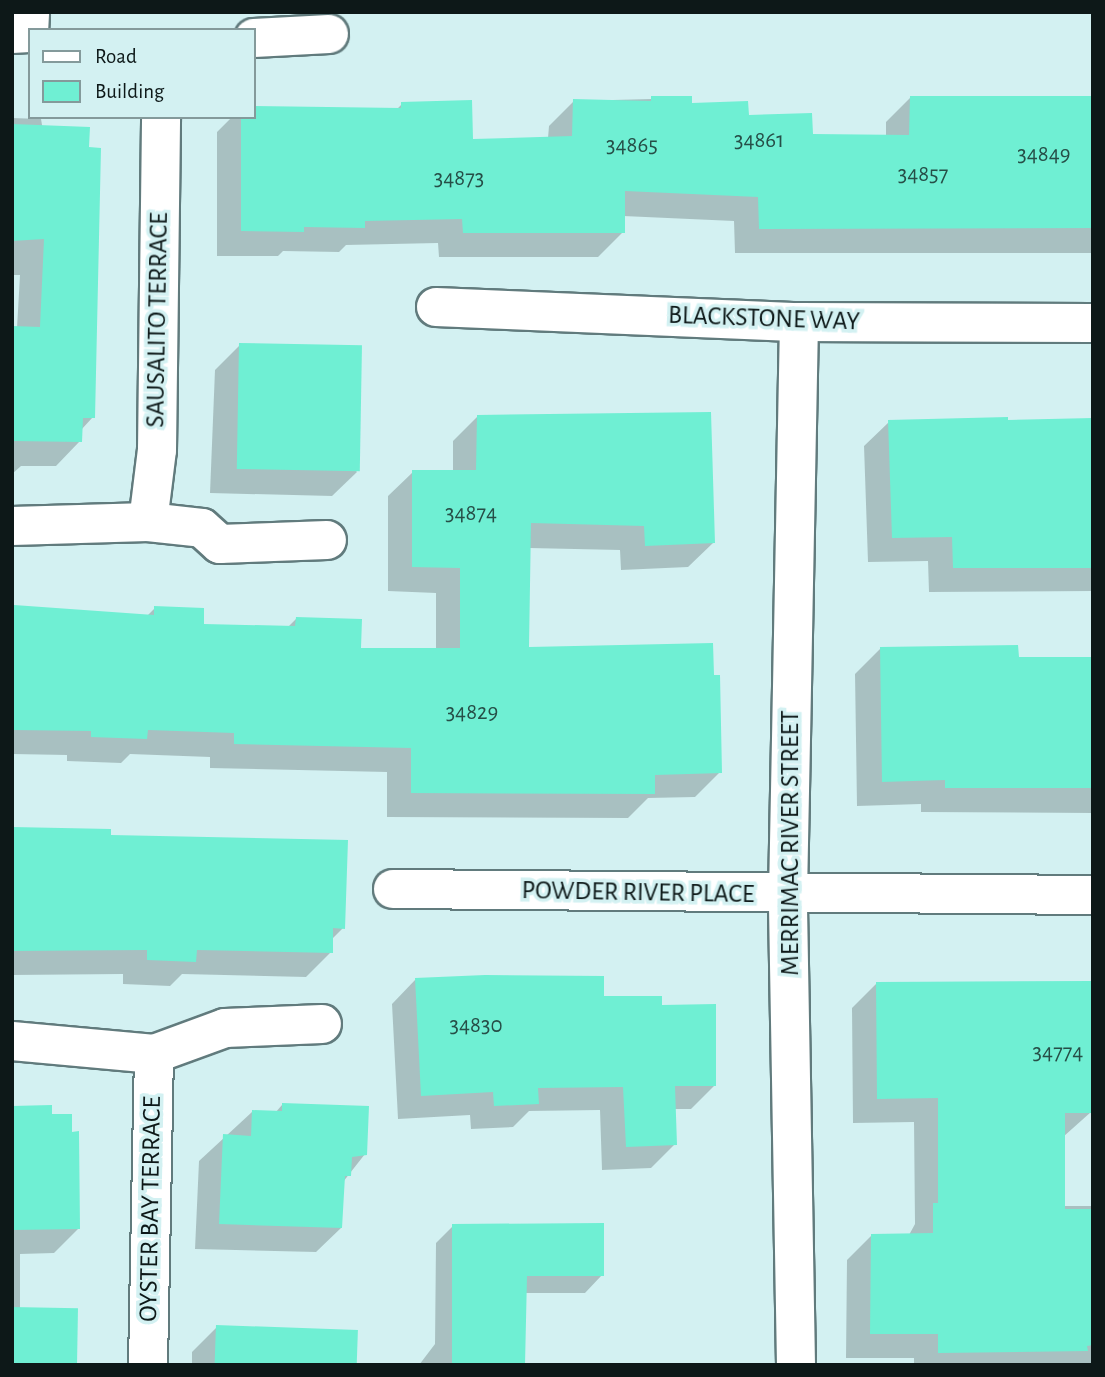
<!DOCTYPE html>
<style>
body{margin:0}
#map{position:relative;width:1105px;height:1377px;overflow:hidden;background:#d3f1f2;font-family:"Alegreya Sans",sans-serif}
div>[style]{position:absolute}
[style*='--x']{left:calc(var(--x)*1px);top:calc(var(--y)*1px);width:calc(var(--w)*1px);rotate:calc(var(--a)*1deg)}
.shadow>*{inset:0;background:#0003}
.building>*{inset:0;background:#6fefd3;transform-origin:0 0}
.roads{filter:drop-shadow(2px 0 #617b7d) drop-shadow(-2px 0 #617b7d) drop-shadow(0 2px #617b7d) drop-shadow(0 -2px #617b7d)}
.minor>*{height:38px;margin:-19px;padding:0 19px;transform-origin:19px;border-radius:19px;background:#fff}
span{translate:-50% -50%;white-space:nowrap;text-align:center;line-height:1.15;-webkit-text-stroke:7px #d3f1f2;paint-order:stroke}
.number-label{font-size:23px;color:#264e47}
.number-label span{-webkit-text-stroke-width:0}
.street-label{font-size:26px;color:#0d1818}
.frame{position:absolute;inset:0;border:14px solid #0d1818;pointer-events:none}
.legend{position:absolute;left:28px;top:28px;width:228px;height:91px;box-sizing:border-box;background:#d3f1f2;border:2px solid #849a9b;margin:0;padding:9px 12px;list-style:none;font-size:21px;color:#0d1818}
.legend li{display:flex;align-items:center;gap:14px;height:35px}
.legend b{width:35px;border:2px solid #849a9b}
</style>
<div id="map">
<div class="shadow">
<div style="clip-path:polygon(1093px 97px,1093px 253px,735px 253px,734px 221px,623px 216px,623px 232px,598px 257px,439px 257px,438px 243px,346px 245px,339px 252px,283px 251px,278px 256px,217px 256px,217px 132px,232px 117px,254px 117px,254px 108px,396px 110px,402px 104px,471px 141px,548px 138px,549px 126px,574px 101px,690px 98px,690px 105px,811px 136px,886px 137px,886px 122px,910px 98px)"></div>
<div style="clip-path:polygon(12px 118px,41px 119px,93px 417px,81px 430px,80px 441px,56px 466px,21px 466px,12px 474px,12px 328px,17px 328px,20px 275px,12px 275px)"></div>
<div style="clip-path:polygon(240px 345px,357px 472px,332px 496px,210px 493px,215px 370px)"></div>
<div style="clip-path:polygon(478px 416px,713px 543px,688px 567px,621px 570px,620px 550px,529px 548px,527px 649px,720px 772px,695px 797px,648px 798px,628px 818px,387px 817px,387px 772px,210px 768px,210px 757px,130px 754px,121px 763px,67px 761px,67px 755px,12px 754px,15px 607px,147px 616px,155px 608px,202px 626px,288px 627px,296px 619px,359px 650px,436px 650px,436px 593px,388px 591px,388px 496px,413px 472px,453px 472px,453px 441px)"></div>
<div style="clip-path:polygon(1093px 420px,1093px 591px,929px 592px,928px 561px,868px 562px,864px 446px,889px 422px)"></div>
<div style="clip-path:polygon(880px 649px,1017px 658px,1093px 658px,1093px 813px,921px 812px,921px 804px,857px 806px,855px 674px)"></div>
<div style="clip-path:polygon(12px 828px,109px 837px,343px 928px,331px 940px,331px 952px,306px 977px,182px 974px,170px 986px,123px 984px,123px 974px,12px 975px)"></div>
<div style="clip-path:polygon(415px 980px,660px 1006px,715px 1085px,691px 1109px,674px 1109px,675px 1144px,651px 1168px,602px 1170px,600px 1110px,529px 1111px,513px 1127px,471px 1129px,470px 1115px,398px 1119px,392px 1004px)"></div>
<div style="clip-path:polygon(877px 983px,1091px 1112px,1063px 1137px,1063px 1206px,1093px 1206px,1093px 1365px,914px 1365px,914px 1358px,846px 1358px,847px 1260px,872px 1235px,909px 1235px,915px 1224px,914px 1122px,853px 1123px,852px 1008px)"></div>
<div style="clip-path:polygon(282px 1105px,365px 1154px,343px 1182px,341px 1228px,316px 1252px,195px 1249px,199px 1161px,252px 1112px,275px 1113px)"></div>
<div style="clip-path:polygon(12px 1108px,79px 1228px,54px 1253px,20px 1254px,20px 1308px,12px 1365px)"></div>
<div style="clip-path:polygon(453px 1226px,602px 1275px,585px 1293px,525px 1293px,523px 1365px,419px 1365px,435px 1344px,436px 1243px)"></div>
<div style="clip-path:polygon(217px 1327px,340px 1365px,192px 1365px,192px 1352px)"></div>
</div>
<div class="building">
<div style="clip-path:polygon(651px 96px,692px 96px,692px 103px,748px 101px,749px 115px,812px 113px,813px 134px,909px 135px,910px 96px,1093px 96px,1093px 228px,759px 229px,758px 197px,625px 191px,625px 233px,463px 233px,462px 219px,365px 221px,365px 228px,304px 227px,304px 232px,241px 231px,241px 117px,254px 117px,254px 106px,401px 108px,401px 102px,472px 100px,473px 139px,572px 136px,573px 99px,651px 101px)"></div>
<div style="clip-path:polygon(12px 124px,90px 127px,89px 147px,101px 148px,95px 418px,83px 418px,82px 442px,12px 441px,12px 326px,40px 327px,44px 239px,12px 241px)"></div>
<div style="left:239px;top:343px;width:123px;height:126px;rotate:1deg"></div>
<div style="clip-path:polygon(711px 412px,715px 543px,645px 546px,644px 526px,531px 523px,529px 647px,713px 643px,714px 675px,720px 675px,722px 773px,655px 775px,655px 794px,411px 793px,411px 748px,234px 744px,234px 733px,148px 730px,147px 739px,91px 737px,91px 731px,12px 730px,14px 605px,154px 615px,154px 606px,204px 608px,204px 624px,295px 626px,296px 617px,362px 619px,361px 648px,460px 648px,460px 568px,412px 567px,412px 470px,476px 470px,477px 415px)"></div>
<div style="clip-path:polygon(1008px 417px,1008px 420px,1093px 418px,1093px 568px,953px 568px,952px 537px,892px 538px,888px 420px)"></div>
<div style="clip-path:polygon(1018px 645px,1019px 657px,1093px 657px,1093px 788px,945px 788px,945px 780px,882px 782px,880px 647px)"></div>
<div style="clip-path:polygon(12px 827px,111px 829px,111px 835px,348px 840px,345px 929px,333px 928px,333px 953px,197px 950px,196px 962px,147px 960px,147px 950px,12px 951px)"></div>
<div style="clip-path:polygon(485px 975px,604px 976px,604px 996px,662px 996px,662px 1005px,716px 1004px,716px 1086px,675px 1086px,677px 1145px,626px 1147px,623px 1087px,538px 1088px,539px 1104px,494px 1106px,493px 1092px,421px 1096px,415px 978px)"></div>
<div style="clip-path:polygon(1093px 981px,1093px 1113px,1065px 1113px,1065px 1209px,1093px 1209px,1093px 1345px,1087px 1346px,1088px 1351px,938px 1353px,938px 1334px,870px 1334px,871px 1234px,933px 1233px,933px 1203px,938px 1203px,938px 1098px,877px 1099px,876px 982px)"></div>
<div style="clip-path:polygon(282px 1103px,369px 1106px,367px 1155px,352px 1157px,351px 1176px,345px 1176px,342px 1228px,219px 1224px,223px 1134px,251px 1136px,252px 1110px,282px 1111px)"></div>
<div style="clip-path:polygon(52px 1105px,52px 1114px,72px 1114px,72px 1132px,79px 1131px,80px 1229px,12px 1230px,12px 1106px)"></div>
<div style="clip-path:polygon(604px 1223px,604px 1276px,527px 1276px,525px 1365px,452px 1365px,452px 1224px)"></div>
<div style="left:12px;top:1307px;width:66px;height:58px;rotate:1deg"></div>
<div style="left:216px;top:1325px;width:142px;height:40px;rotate:2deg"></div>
</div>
<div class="roads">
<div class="minor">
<div style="--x:12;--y:34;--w:17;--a:-3"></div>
<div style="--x:29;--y:33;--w:21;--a:-87"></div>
<div style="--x:254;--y:38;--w:75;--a:-3.1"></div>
<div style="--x:436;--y:307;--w:363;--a:2.4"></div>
<div style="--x:799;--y:322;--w:294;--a:0.2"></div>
<div style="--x:148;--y:522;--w:73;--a:-82.9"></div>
<div style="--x:157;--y:450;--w:333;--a:-89.3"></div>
<div style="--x:12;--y:526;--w:136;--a:-1.7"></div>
<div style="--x:148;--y:522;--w:54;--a:6.3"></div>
<div style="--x:202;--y:528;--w:24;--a:42"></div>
<div style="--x:220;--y:544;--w:107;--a:-2.1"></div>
<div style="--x:393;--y:889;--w:700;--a:0.49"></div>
<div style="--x:12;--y:1041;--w:143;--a:5.2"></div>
<div style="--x:154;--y:1054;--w:76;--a:-20.1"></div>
<div style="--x:225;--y:1028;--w:97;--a:-2.4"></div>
<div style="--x:148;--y:1365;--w:311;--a:-88.9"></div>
<div style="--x:796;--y:1365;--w:470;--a:-91"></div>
<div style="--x:788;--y:895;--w:573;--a:-88.9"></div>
</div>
</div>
<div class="number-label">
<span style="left:759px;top:141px">34861</span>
<span style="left:632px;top:146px">34865</span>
<span style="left:1044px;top:155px">34849</span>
<span style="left:923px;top:175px">34857</span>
<span style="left:459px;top:179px">34873</span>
<span style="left:471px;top:514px">34874</span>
<span style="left:472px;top:713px">34829</span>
<span style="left:476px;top:1026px">34830</span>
<span style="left:1058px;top:1053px">34774</span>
</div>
<div class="street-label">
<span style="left:764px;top:319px;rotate:2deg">BLACKSTONE WAY</span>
<span style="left:158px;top:320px;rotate:-89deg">SAUSALITO TERRACE</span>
<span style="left:791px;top:843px;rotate:-90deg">MERRIMAC RIVER STREET</span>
<span style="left:638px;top:893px;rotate:1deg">POWDER RIVER PLACE</span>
<span style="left:151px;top:1209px;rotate:-89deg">OYSTER BAY TERRACE</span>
</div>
<div class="frame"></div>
<ul class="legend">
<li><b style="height:9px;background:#fff"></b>Road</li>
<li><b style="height:19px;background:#6fefd3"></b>Building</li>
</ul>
</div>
